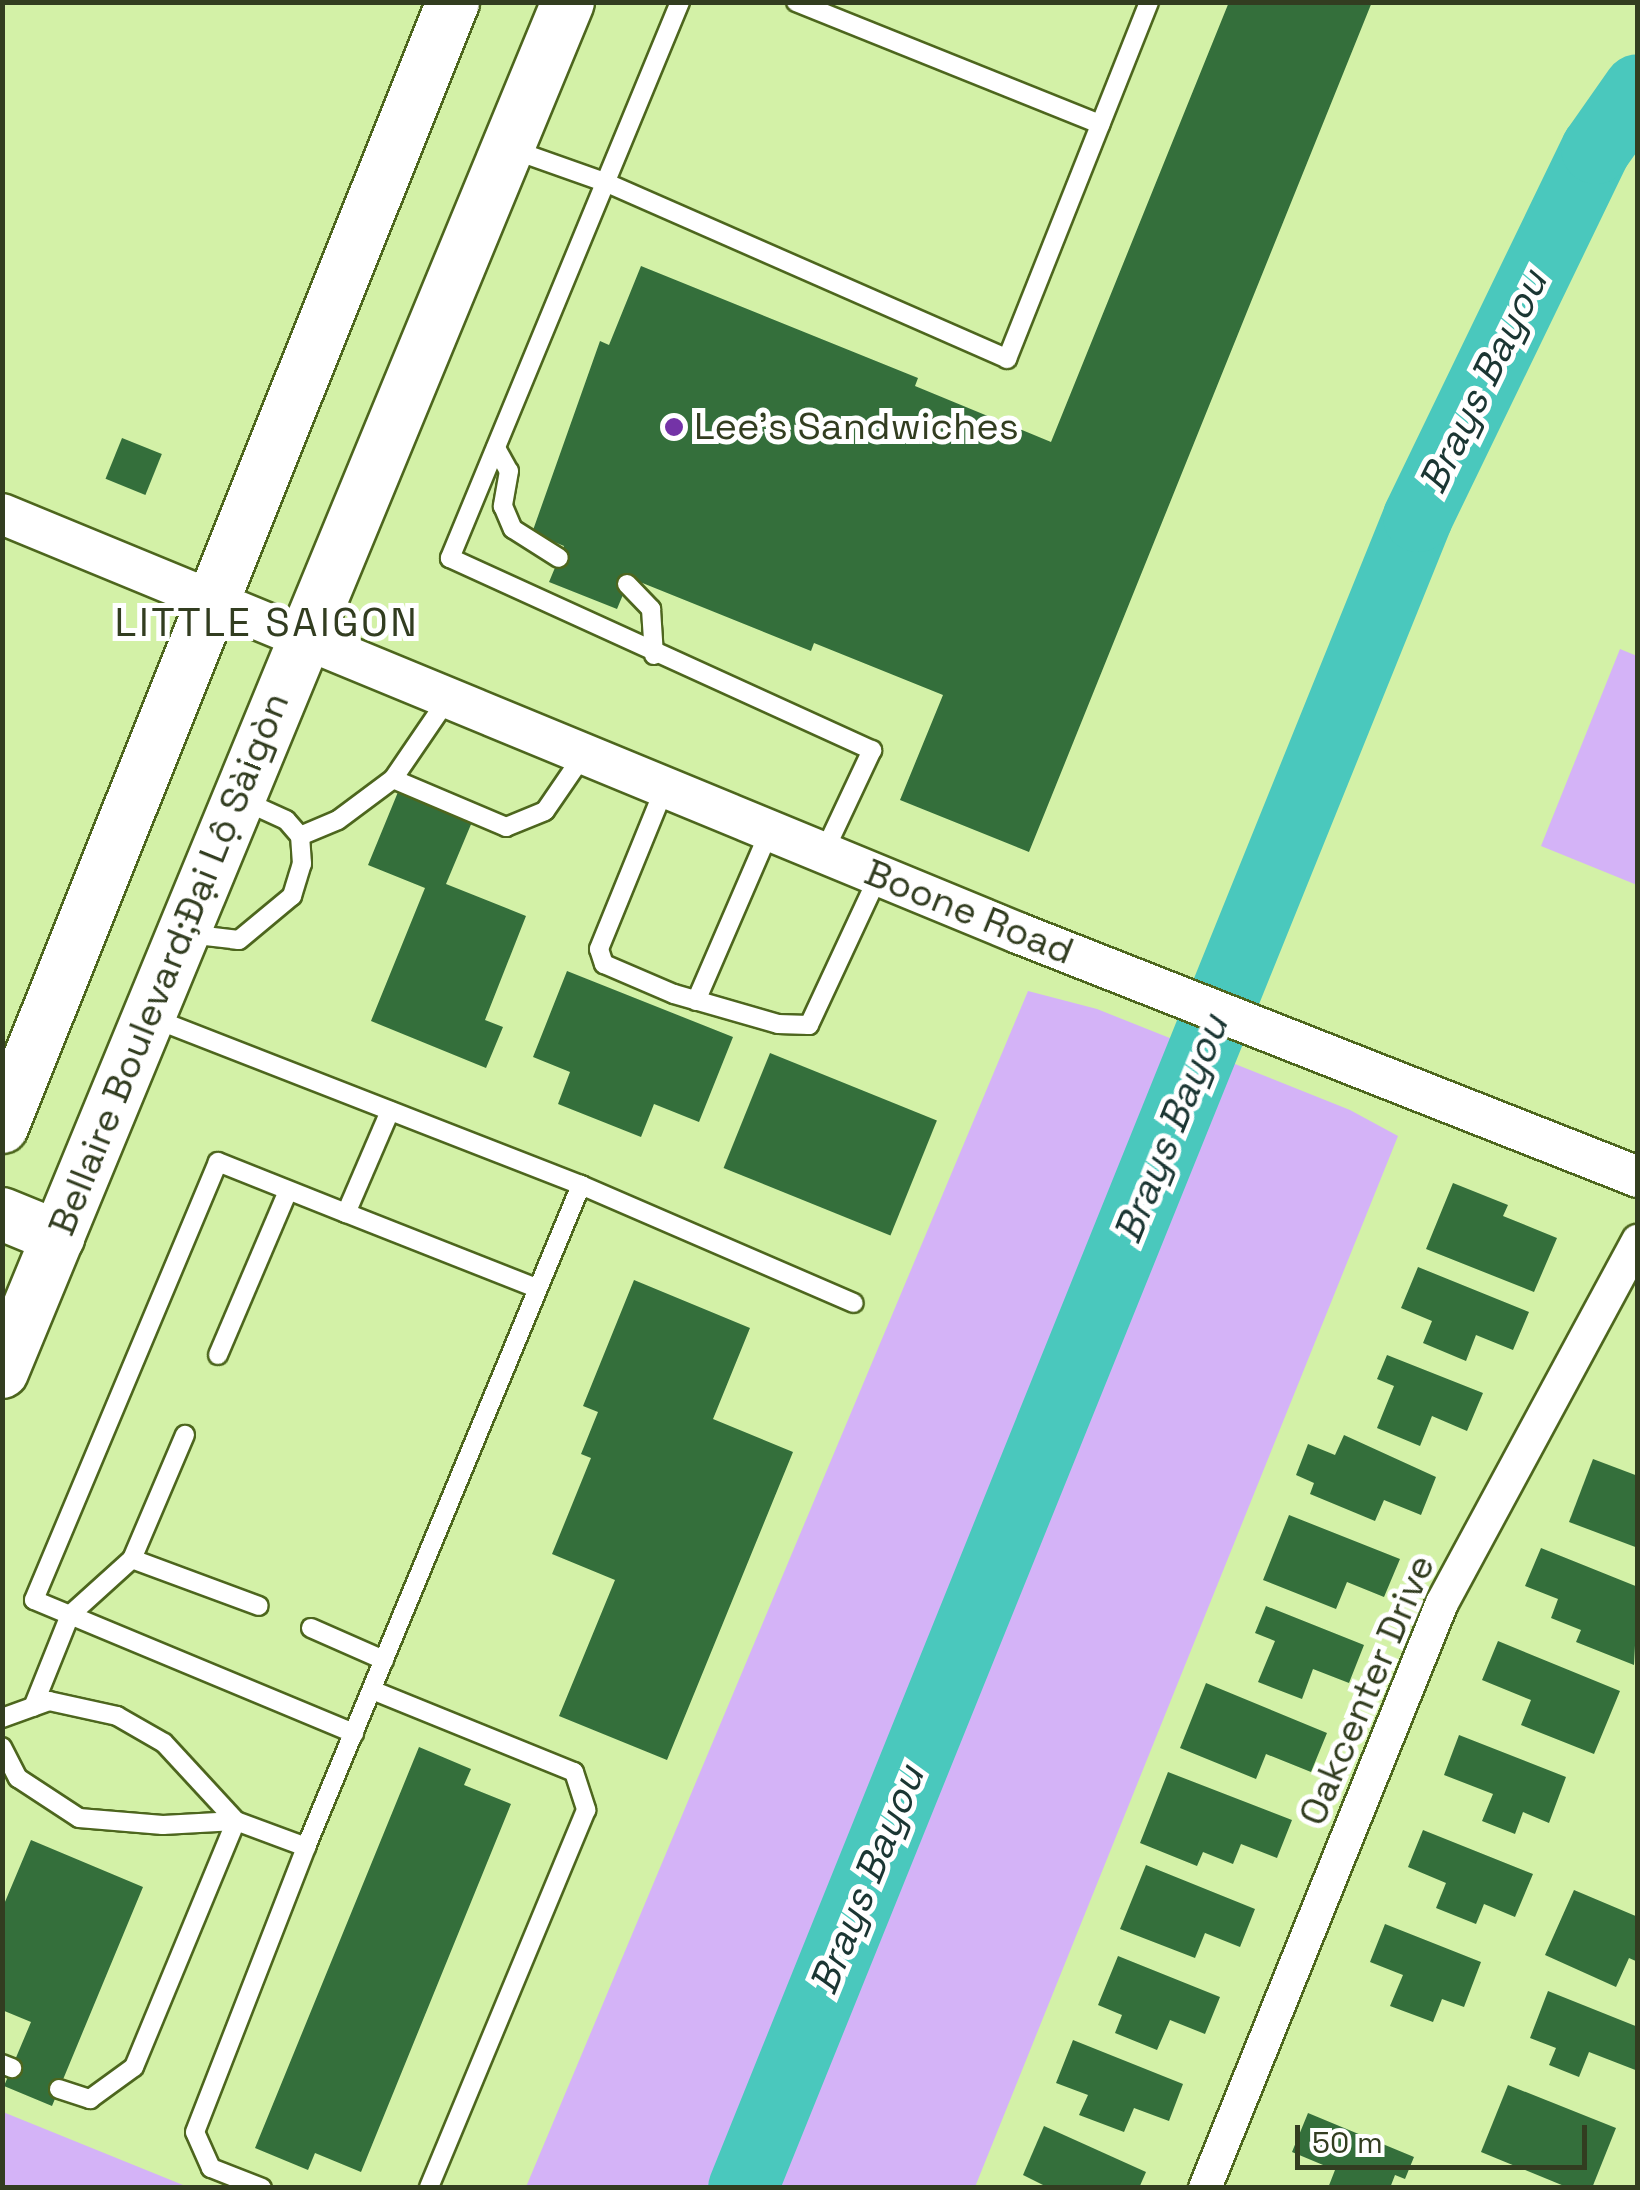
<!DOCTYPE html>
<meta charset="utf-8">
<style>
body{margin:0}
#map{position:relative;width:1640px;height:2190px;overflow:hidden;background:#d3f1a7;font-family:"Space Grotesk",sans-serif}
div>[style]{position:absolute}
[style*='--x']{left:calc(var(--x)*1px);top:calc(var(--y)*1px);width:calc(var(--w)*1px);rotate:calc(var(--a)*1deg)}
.green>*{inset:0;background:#d4b3f7}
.river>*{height:70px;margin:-35px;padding:0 35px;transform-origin:35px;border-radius:35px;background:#4ac8bd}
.building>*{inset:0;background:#346f3b;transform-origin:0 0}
.roads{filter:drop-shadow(2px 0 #4d661e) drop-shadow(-2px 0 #4d661e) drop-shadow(0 2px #4d661e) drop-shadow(0 -2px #4d661e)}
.service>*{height:18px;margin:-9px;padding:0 9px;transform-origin:9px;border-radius:9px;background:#fff}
.minor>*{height:32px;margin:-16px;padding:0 16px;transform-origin:16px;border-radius:16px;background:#fff}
.tertiary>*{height:40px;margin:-20px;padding:0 20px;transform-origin:20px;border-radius:20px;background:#fff}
.primary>*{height:52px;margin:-26px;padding:0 26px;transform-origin:26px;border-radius:26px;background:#fff}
.dots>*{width:28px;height:28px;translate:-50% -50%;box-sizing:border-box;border:5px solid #fff;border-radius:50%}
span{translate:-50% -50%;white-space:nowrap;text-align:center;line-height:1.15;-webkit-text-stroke:10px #fff;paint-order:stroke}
.poi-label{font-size:38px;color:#323d20}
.left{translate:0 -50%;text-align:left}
.street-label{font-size:38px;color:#323d20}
.water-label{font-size:40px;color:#1b3633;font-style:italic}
.neighbourhood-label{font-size:40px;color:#323d20;letter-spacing:2.5px}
.frame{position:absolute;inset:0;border:5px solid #323d20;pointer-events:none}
.scale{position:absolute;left:1295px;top:2125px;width:292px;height:45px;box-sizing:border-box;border:5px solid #323d20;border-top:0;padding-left:12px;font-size:30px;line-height:35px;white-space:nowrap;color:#323d20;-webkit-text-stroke:8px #fff;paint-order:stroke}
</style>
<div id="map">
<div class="green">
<div style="clip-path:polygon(1620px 649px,1637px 656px,1637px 885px,1541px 846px)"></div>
<div style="clip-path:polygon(1028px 991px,1097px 1009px,1350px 1110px,1398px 1136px,975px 2187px,526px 2187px)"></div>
<div style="clip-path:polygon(2px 2112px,3px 2112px,188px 2187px,3px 2187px)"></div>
</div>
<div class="river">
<div style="--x:743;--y:2188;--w:1802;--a:-68"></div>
<div style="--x:1418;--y:517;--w:409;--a:-64.2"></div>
<div style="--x:1596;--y:149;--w:73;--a:-55"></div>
</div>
<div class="building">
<div style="clip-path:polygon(1229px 2px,1372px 2px,1029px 852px,900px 800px,943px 695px,814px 643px,811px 651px,630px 578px,617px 609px,549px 582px,564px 546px,532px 533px,600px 341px,609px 345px,641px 266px,918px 378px,915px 386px,1051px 442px)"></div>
<div style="left:122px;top:438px;width:43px;height:44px;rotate:22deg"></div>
<div style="clip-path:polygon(398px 792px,472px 822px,446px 884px,526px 916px,485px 1020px,503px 1027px,486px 1068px,371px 1021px,425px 888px,368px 865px)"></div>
<div style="clip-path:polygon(567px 971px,733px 1037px,699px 1122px,654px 1104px,641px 1137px,558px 1104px,570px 1072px,533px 1057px)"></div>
<div style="left:770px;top:1053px;width:180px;height:124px;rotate:22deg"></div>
<div style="clip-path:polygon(1453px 1183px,1508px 1205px,1503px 1216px,1557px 1238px,1534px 1292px,1426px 1249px)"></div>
<div style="clip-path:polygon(1418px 1267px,1529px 1312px,1513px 1350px,1476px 1335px,1466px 1361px,1423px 1343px,1432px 1321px,1401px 1308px)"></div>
<div style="clip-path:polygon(634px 1280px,750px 1328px,713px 1419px,793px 1452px,667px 1760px,559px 1716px,615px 1580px,552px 1554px,591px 1458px,581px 1454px,598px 1412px,583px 1406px)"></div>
<div style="clip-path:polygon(1387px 1355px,1483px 1393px,1467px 1431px,1432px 1416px,1420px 1446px,1377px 1428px,1394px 1386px,1377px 1379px)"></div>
<div style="clip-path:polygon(1344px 1435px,1436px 1477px,1421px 1515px,1384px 1500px,1375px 1521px,1310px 1494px,1314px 1483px,1296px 1475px,1308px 1444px,1335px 1455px)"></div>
<div style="clip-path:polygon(1593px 1459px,1638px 1476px,1638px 1548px,1569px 1522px)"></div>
<div style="clip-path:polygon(1289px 1515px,1400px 1559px,1384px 1597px,1347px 1582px,1336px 1609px,1263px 1580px)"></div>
<div style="clip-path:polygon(1541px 1548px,1638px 1587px,1634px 1665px,1576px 1642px,1581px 1630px,1551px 1618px,1558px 1599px,1525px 1586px)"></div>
<div style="clip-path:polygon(1266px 1606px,1364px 1645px,1349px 1683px,1313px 1669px,1302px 1699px,1258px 1682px,1275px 1641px,1255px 1633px)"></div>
<div style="clip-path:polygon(1498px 1641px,1620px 1691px,1594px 1754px,1521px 1725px,1531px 1700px,1482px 1680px)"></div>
<div style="clip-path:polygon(1206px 1683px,1327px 1733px,1311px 1772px,1266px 1754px,1256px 1779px,1180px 1748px)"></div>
<div style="clip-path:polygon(1459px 1735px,1566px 1777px,1549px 1823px,1523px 1812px,1515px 1834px,1482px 1821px,1493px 1794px,1444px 1775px)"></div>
<div style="clip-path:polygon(419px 1747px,471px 1769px,464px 1785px,511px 1804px,361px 2172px,315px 2153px,308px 2170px,255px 2148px)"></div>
<div style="clip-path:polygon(1168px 1772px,1292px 1820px,1277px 1858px,1241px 1844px,1233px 1864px,1203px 1852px,1197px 1866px,1140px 1843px)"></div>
<div style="clip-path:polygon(1423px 1830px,1533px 1874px,1515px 1917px,1484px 1904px,1476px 1924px,1436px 1908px,1446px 1883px,1408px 1867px)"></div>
<div style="clip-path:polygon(31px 1840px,143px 1887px,52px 2106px,4px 2086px,31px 2022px,2px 2010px,2px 1909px)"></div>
<div style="clip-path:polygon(1146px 1865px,1255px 1909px,1240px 1947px,1205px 1933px,1195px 1958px,1120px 1929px)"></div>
<div style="clip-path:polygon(1574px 1890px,1638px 1917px,1638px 1962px,1629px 1958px,1616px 1987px,1545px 1955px)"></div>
<div style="clip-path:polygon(1385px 1924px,1481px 1962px,1464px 2007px,1442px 1999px,1433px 2022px,1390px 2006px,1403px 1975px,1370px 1962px)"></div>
<div style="clip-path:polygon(1118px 1956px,1220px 1997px,1205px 2034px,1170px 2020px,1157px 2050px,1115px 2033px,1122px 2015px,1098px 2005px)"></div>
<div style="clip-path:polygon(1548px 1991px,1638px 2027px,1638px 2071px,1589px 2052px,1579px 2077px,1549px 2065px,1556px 2048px,1530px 2038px)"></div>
<div style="clip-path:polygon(1073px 2040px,1183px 2084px,1169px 2121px,1134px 2108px,1124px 2132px,1079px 2115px,1088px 2095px,1056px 2083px)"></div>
<div style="clip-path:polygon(1508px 2085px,1616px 2128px,1592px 2188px,1569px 2188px,1481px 2152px)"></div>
<div style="clip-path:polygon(1308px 2113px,1414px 2157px,1405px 2179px,1395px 2175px,1390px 2188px,1328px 2188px,1335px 2170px,1292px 2152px)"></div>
<div style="clip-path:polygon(1044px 2126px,1146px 2172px,1139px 2188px,1049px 2188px,1023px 2175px)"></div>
</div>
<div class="roads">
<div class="service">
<div style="--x:680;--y:2;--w:602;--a:112.47"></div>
<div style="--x:450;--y:558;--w:464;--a:24.5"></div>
<div style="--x:872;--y:750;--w:113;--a:115.2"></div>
<div style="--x:796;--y:2;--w:328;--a:21.9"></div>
<div style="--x:511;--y:149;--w:102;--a:19.5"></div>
<div style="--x:607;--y:183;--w:437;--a:23.7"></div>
<div style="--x:1007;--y:359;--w:384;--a:-68.3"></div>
<div style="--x:496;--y:448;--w:26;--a:61"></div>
<div style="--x:509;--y:471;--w:36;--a:100"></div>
<div style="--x:503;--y:506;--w:25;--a:67"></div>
<div style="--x:513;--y:529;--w:54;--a:32.2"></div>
<div style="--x:627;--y:584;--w:35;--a:46"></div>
<div style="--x:651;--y:609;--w:46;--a:86.3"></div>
<div style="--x:393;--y:779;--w:123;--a:23"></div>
<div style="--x:506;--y:827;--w:42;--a:-22.3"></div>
<div style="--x:545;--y:811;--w:69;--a:-55.6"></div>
<div style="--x:665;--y:787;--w:175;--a:112.2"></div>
<div style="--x:599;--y:949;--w:16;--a:72"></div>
<div style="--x:604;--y:964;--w:76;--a:23.2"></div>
<div style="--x:674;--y:994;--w:108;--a:16.1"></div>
<div style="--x:778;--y:1024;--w:31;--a:2"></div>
<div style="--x:809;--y:1025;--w:166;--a:-65"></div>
<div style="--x:300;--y:836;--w:41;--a:-22.8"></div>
<div style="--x:338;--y:820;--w:69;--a:-36.7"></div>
<div style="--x:393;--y:779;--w:99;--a:-55.7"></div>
<div style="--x:188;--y:934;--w:51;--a:6.7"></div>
<div style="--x:239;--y:940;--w:69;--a:-39.7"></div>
<div style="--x:292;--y:896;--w:34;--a:-73"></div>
<div style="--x:302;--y:864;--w:28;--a:-94"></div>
<div style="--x:300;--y:836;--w:21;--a:-131"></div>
<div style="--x:286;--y:820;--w:51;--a:-155.5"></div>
<div style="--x:696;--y:1001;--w:186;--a:-66.6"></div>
<div style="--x:390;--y:1111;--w:111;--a:113.3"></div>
<div style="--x:346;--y:1213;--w:202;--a:21.5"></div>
<div style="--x:581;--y:1185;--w:297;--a:23.4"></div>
<div style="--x:346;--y:1213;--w:138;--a:-158.3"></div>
<div style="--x:218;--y:1162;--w:475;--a:112.8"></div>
<div style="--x:34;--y:1600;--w:347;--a:22.6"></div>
<div style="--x:218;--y:1355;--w:178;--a:-66.9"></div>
<div style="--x:132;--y:1559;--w:135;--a:-66.9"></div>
<div style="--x:311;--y:1628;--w:80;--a:23.7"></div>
<div style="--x:372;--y:1690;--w:218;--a:22.1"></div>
<div style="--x:574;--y:1772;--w:40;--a:72"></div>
<div style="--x:586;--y:1810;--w:409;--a:112.6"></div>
<div style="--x:33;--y:1707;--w:99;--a:-68.1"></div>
<div style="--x:70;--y:1615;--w:84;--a:-42.1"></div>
<div style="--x:132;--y:1559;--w:135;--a:20.3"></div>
<div style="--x:2;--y:1718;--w:50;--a:-19.9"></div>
<div style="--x:49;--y:1701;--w:70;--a:12.4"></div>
<div style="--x:117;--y:1716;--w:54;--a:29.9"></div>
<div style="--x:164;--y:1743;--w:106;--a:47.3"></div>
<div style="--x:2;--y:1747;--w:35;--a:63"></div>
<div style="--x:18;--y:1778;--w:73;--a:33.3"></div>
<div style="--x:79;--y:1818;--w:84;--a:4.8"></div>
<div style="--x:163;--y:1825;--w:73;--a:-3.1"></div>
<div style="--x:236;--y:1821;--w:75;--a:20.4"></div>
<div style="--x:306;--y:1847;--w:717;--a:-67.44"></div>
<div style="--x:581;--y:1185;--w:459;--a:-158.7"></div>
<div style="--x:2;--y:2064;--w:11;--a:22"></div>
<div style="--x:59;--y:2089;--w:33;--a:18"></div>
<div style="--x:90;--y:2099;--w:54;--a:-36"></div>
<div style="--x:134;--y:2067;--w:266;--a:-67.5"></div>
<div style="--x:262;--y:2188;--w:55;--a:-158.6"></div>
<div style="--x:211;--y:2168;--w:39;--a:-114"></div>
<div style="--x:195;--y:2132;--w:306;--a:-68.7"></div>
</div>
<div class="minor">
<div style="--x:1205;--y:2188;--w:631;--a:-67.95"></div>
<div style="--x:1442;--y:1603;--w:412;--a:-61.6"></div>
</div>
<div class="tertiary">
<div style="--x:2;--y:514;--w:1099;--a:22.41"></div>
<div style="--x:1018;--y:933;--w:666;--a:21.48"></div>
</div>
<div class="primary">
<div style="--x:2;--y:1127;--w:1212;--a:-68.15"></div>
<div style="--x:2;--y:1214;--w:61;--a:22.3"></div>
<div style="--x:2;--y:1372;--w:1482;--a:-67.55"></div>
</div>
</div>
<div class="dots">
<div style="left:674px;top:427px;background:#7433a7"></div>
</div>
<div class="poi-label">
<span class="left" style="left:694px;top:427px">Lee's Sandwiches</span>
</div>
<div class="street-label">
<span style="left:969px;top:912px;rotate:22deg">Boone Road</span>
<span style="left:169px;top:964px;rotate:-68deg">Bellaire Boulevard;Đại Lộ Sàigòn</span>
<span style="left:1367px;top:1690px;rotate:-67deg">Oakcenter Drive</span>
</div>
<div class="water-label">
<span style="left:1483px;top:382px;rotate:-64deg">Brays Bayou</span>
<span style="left:1171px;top:1129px;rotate:-68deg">Brays Bayou</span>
<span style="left:867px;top:1880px;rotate:-68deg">Brays Bayou</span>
</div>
<div class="neighbourhood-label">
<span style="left:267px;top:623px">LITTLE SAIGON</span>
</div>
<div class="frame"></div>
<div class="scale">50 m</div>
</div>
